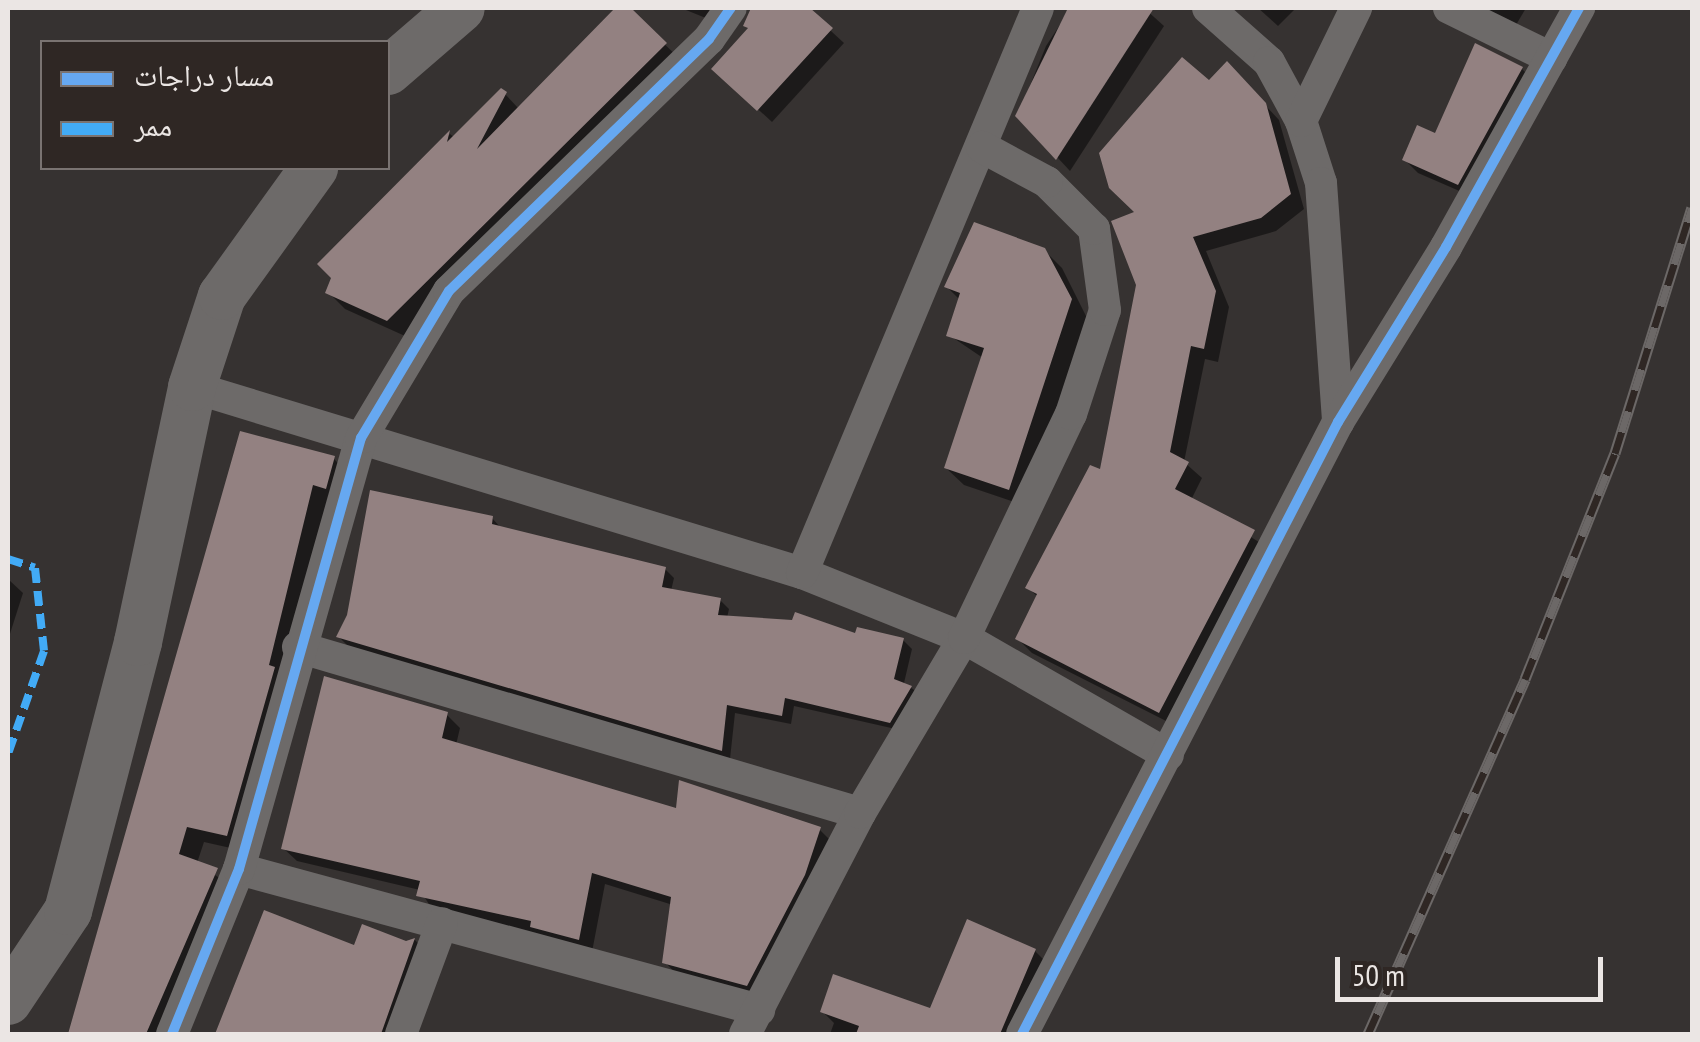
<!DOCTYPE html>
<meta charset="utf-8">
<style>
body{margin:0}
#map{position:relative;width:1700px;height:1042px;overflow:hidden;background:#363231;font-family:"PT Sans Narrow","Noto Naskh Arabic",sans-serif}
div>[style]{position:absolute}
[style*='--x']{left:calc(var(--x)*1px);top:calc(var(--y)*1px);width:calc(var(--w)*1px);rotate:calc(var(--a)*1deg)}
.shadow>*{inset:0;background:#0007}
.building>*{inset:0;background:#938181}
.street>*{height:32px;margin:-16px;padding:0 16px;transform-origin:16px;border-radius:16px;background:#6d6a69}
.secondary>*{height:48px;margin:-24px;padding:0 24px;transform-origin:24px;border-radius:24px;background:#6d6a69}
.rail>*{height:11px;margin-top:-5.5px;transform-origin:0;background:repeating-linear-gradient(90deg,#2f2724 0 22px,#6c6867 0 44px);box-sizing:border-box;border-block:2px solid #6c6867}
.quiet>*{height:8px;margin-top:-4px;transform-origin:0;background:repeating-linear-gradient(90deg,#42abf6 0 15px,transparent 0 23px)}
.cycleway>*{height:10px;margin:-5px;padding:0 5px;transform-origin:5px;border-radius:5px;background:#66a8f1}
span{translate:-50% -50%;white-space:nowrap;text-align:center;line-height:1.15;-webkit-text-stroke:10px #2f2724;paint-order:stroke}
.frame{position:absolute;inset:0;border:10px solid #ebe6e4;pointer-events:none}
.legend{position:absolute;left:40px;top:40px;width:350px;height:130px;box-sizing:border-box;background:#2f2724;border:2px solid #7a7371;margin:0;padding:12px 18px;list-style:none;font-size:30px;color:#ebe6e4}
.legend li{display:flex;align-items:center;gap:20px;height:50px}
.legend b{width:50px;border:2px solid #7a7371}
.scale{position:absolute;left:1335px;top:957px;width:268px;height:45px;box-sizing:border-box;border:5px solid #ebe6e4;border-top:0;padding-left:12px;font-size:30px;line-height:35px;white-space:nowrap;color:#ebe6e4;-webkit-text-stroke:8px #2f2724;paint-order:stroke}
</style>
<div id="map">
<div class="shadow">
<div style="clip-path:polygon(619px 8px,627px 8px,682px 61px,405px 336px,345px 309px,328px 292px,334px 278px,320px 264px,450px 134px,455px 138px,505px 94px,519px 109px)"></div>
<div style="clip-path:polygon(681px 8px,741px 8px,723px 25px)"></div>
<div style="clip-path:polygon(770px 8px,806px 8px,844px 43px,772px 122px,714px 69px)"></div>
<div style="clip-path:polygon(1071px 8px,1144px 8px,1164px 26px,1070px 171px,1018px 115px,1046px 46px)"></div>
<div style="clip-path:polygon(1258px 8px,1296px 8px,1278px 26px)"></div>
<div style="clip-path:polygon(1480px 8px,1526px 8px,1516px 25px)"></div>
<div style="clip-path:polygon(1522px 69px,1535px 82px,1471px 196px,1418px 173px,1405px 160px)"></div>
<div style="clip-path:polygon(1241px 79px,1279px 120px,1304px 209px,1276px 231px,1206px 251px,1229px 307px,1218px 362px,1205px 359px,1184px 462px,1202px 478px,1191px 500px,1267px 547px,1174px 725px,1032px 653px,1018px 639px,1038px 597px,1028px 588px,1102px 473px,1139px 285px,1138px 213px,1209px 84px)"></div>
<div style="clip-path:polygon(1044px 250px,1062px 268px,1087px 318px,1026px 506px,964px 485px,946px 468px,983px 358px,949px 335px,960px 300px,947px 287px)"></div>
<div style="clip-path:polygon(241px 434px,334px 459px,350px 475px,244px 851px,204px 842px,197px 863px,233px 887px,171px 1034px,70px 1034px)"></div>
<div style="clip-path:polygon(492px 518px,501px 528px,665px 569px,674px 578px,671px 591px,720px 600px,729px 609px,727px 618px,903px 640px,912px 649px,904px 683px,920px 694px,900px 730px,794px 706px,791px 724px,735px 713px,730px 759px,348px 646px,339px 637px)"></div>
<div style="clip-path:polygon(8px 579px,23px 593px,8px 640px)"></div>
<div style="clip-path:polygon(446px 714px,460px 728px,456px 745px,678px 811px,819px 829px,833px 843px,761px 998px,678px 976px,665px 962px,673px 905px,605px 884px,592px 952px,432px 909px,420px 890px,297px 861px,283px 848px)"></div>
<div style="clip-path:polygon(265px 913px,356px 949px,415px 940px,428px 954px,399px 1034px,219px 1034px)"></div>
<div style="clip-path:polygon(1035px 951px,1050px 966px,1021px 1034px,830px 1034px,834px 1023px,823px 1012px,932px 1011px)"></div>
</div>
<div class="building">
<div style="clip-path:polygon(615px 8px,631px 8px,667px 43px,387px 321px,325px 293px,331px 278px,317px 264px,450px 130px,447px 142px,501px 88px,507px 92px,477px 149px)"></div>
<div style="clip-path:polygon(751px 8px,810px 8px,833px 28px,757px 111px,711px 69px,748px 28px,743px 26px)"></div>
<div style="clip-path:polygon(1068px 8px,1154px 8px,1056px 160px,1015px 116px)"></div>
<div style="clip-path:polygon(1475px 43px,1523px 67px,1458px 185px,1402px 160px,1417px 125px,1435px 133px)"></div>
<div style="clip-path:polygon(1182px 57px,1209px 80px,1227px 61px,1266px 103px,1291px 194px,1261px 218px,1193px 237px,1216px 291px,1204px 349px,1191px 346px,1170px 452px,1189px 462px,1175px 489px,1255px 530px,1159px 713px,1015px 639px,1037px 594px,1025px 588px,1090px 465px,1100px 469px,1136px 285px,1111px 221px,1134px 212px,1109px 188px,1099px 153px)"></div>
<div style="clip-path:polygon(974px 222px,1045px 248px,1072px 299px,1009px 490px,944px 468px,984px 348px,946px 336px,960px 293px,944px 287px)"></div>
<div style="clip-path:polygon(240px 431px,335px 456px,326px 489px,313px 485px,269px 665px,275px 667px,227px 836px,187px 827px,179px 854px,218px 868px,146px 1034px,68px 1034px)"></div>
<div style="clip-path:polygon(370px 490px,493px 516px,492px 524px,666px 567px,662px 587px,721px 598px,718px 615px,792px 620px,795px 612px,855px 633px,857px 627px,904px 638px,894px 679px,912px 686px,890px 723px,785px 698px,782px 716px,727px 705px,722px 751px,336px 637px,347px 615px)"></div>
<div style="clip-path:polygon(324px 676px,448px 712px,442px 738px,676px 808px,679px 780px,821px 827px,805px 875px,747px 986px,662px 963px,671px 897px,592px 873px,579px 940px,530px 927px,531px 921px,416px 896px,420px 881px,281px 849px)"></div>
<div style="clip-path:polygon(264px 910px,354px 945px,362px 924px,406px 941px,415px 938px,381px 1034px,215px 1034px)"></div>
<div style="clip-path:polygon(967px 919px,1036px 949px,1000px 1034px,856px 1034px,859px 1026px,820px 1012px,833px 974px,930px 1008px)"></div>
</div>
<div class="street">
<div style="--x:1208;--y:8;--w:81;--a:41.5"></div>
<div style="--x:1269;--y:62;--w:67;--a:61.5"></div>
<div style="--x:1301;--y:121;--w:65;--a:72.1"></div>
<div style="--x:1321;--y:183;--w:240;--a:85.9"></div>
<div style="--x:1449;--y:8;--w:114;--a:26.1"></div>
<div style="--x:1301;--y:121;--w:126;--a:-64"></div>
<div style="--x:192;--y:387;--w:638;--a:16.96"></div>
<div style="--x:802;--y:573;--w:175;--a:21.9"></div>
<div style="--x:964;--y:638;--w:235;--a:29.8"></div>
<div style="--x:802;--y:573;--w:612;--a:-67.33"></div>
<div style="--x:298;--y:647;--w:586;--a:16.46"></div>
<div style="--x:239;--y:869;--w:539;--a:15.17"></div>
<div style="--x:172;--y:1034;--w:178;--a:-67.9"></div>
<div style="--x:239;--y:869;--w:448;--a:-74.2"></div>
<div style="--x:361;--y:438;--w:171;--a:-59.1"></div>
<div style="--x:449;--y:291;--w:362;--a:-44.1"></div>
<div style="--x:709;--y:39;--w:38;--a:-55"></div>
<div style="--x:401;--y:1034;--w:118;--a:-69.7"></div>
<div style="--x:745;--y:1034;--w:249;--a:-62.5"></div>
<div style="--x:860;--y:813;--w:204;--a:-59.3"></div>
<div style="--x:964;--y:638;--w:248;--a:-64.5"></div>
<div style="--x:1071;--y:414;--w:109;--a:-71.9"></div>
<div style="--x:1105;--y:310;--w:82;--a:-97.7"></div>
<div style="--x:1094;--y:229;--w:66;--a:-135"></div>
<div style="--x:1047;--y:182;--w:74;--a:-151.7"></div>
<div style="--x:1022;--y:1034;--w:689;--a:-62.69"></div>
<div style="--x:1338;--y:422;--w:206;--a:-58.3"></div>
<div style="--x:1446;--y:247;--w:274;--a:-60.9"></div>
</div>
<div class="secondary">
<div style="--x:388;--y:71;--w:96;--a:-40.8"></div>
<div style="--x:8;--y:1001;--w:108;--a:-56.3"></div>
<div style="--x:68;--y:911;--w:278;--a:-75.4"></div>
<div style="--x:138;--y:642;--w:261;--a:-78"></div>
<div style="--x:192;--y:387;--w:96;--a:-71.8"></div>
<div style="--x:222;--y:296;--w:158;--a:-54.3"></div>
</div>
<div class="rail">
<div style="--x:1368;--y:1034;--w:388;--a:-66.1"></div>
<div style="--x:1525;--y:679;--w:243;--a:-68.3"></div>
<div style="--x:1615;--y:453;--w:257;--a:-72.6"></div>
</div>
<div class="quiet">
<div style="--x:8;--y:559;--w:28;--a:18"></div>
<div style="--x:35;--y:568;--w:83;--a:83.8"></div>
<div style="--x:44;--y:651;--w:109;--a:109.3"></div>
</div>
<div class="cycleway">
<div style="--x:172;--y:1034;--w:178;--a:-67.9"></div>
<div style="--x:239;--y:869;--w:448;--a:-74.2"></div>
<div style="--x:361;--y:438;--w:171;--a:-59.1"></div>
<div style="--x:449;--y:291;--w:362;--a:-44.1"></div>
<div style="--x:709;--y:39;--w:38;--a:-55"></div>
<div style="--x:1022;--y:1034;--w:689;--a:-62.69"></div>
<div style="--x:1338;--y:422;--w:206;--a:-58.3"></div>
<div style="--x:1446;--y:247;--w:274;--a:-60.9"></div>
</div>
<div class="frame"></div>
<ul class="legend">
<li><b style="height:12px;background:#66a8f1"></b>مسار دراجات</li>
<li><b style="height:12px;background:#42abf6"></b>ممر</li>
</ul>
<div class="scale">50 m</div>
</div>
